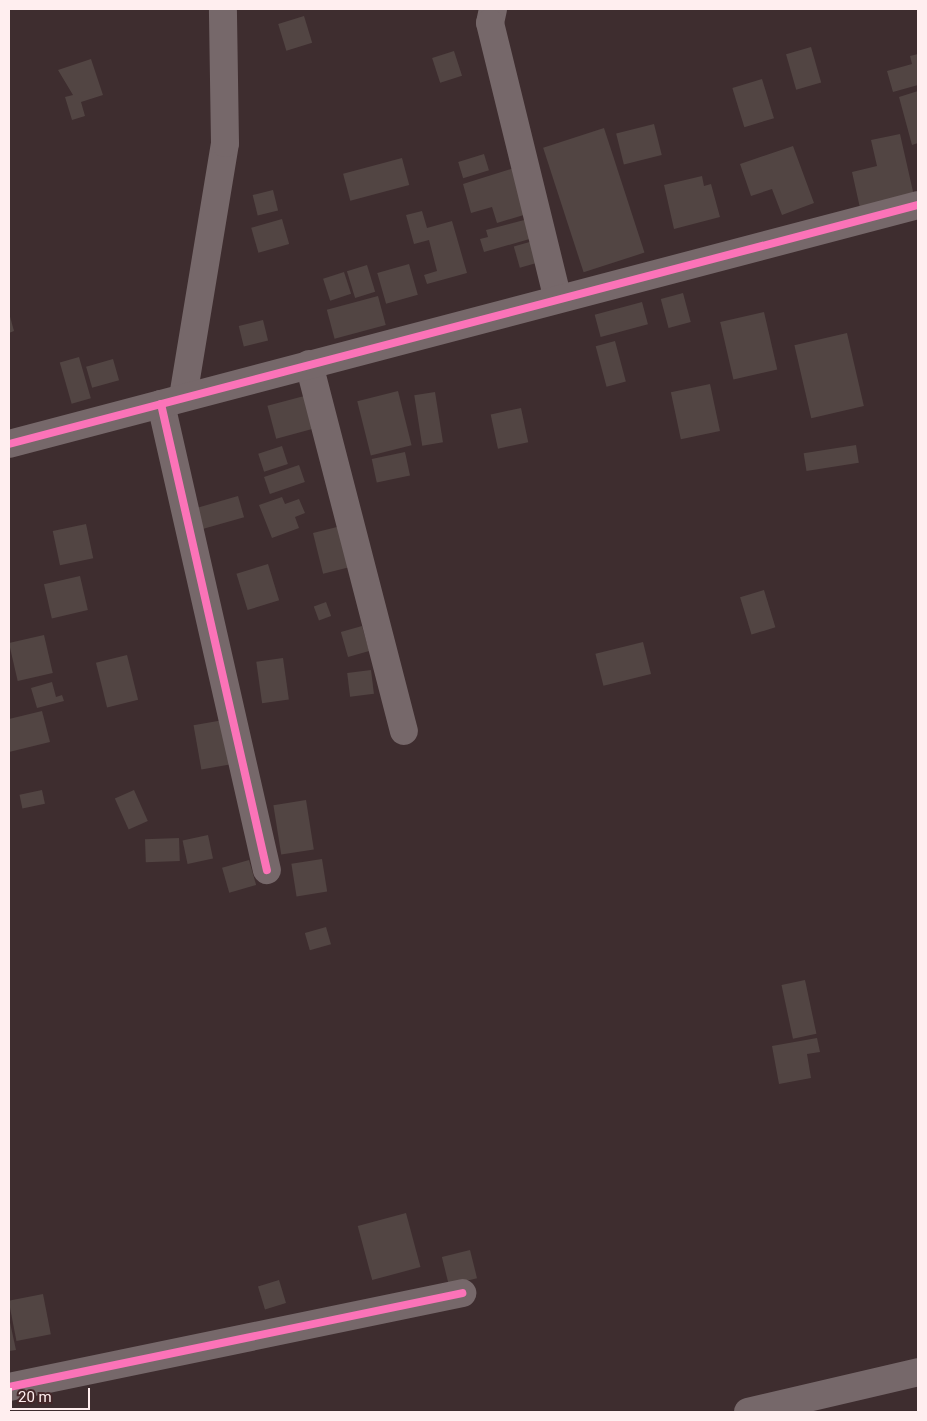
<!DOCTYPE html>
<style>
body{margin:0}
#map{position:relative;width:927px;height:1421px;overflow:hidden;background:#3e2d2f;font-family:Roboto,sans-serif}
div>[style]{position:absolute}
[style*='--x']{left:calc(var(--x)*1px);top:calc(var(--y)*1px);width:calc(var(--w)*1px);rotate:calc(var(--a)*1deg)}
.building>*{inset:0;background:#524543;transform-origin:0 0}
.street>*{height:28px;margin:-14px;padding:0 14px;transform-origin:14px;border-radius:14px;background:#76686a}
.secondary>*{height:28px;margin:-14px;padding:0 14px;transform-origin:14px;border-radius:14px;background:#76686a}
.cycleway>*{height:8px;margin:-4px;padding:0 4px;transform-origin:4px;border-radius:4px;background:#fb73b8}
span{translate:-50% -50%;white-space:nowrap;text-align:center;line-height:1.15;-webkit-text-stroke:5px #442729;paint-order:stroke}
.frame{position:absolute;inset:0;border:10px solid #ffeeef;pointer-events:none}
.scale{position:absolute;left:10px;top:1388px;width:80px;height:22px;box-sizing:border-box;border:2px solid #ffeeef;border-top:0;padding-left:6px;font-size:15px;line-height:18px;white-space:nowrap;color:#ffeeef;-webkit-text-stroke:4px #442729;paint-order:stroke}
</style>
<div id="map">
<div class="building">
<div style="left:304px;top:16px;width:28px;height:27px;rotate:73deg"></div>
<div style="left:811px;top:47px;width:37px;height:26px;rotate:74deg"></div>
<div style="left:454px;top:51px;width:26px;height:23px;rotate:72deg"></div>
<div style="clip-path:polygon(918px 54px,918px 85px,893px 92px,887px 71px,912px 64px,910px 56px)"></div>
<div style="clip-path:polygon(91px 59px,103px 95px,81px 102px,85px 116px,72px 120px,65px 97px,73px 95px,58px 70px)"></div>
<div style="left:762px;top:79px;width:41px;height:31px;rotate:73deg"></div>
<div style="clip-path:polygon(918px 91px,918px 143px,912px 145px,899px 97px)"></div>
<div style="left:654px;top:124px;width:32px;height:39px;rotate:76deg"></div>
<div style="left:604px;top:128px;width:131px;height:64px;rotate:72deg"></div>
<div style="clip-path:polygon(900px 134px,914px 196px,860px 208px,852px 172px,877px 166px,871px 140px)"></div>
<div style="clip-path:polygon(793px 146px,814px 203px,782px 215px,772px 189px,751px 196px,740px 164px)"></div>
<div style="left:484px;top:154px;width:17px;height:27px;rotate:73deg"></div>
<div style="left:402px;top:158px;width:28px;height:61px;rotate:75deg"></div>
<div style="clip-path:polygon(514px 168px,527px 214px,497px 223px,492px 207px,471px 213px,463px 184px)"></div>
<div style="clip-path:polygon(702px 176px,704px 186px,711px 184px,720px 217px,674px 229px,664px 185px)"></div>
<div style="left:273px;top:190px;width:21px;height:21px;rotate:76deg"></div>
<div style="clip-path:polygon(422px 211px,427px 228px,452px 221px,467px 273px,427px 284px,424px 275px,437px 271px,429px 240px,414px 244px,406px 215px)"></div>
<div style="left:282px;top:219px;width:26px;height:32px;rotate:74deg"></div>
<div style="clip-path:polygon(528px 219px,533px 238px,484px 252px,480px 239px,488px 237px,486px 230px)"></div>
<div style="left:533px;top:241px;width:22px;height:20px;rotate:74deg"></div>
<div style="left:409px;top:264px;width:32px;height:33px;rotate:74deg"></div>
<div style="left:367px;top:265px;width:28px;height:21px;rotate:73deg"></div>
<div style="left:344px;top:272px;width:23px;height:22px;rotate:72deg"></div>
<div style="left:683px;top:293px;width:30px;height:23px;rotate:75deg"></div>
<div style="left:378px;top:296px;width:30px;height:53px;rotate:75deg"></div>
<div style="left:642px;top:302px;width:23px;height:49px;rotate:75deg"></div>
<div style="left:764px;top:312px;width:59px;height:45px;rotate:77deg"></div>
<div style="clip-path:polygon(9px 313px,14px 331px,9px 333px)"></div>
<div style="left:263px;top:320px;width:21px;height:25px;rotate:76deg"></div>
<div style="left:847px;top:333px;width:75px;height:54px;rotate:77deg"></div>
<div style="left:615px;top:341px;width:42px;height:20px;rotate:75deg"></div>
<div style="left:79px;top:357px;width:43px;height:20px;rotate:74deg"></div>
<div style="left:113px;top:359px;width:22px;height:28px;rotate:74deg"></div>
<div style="left:710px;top:384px;width:48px;height:40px;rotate:78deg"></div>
<div style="left:398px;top:391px;width:56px;height:42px;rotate:76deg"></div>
<div style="left:435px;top:392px;width:51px;height:21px;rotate:81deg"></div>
<div style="left:308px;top:395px;width:34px;height:42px;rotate:75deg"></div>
<div style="left:521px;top:408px;width:35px;height:31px;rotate:78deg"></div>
<div style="left:856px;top:445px;width:18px;height:53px;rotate:81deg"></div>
<div style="left:282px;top:446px;width:19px;height:25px;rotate:72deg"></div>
<div style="left:405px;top:452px;width:24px;height:34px;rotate:78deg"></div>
<div style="left:299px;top:465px;width:18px;height:37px;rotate:71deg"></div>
<div style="left:238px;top:496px;width:22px;height:44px;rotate:74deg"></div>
<div style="clip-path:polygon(282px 497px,285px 504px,299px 499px,305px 513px,295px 517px,299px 528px,272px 538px,259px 505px)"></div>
<div style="left:86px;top:524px;width:35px;height:34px;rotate:78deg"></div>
<div style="left:345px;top:525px;width:42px;height:33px;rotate:76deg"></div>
<div style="left:268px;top:564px;width:38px;height:33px;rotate:73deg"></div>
<div style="left:80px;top:576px;width:35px;height:37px;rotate:77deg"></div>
<div style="left:764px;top:590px;width:39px;height:25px;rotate:73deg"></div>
<div style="left:326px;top:602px;width:15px;height:13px;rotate:70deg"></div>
<div style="left:362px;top:626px;width:26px;height:22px;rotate:74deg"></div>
<div style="left:44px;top:635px;width:39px;height:36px;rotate:77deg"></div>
<div style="left:643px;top:642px;width:33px;height:49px;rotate:76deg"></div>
<div style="left:127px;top:655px;width:46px;height:32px;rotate:76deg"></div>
<div style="left:283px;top:658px;width:42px;height:27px;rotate:82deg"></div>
<div style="left:371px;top:670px;width:24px;height:24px;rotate:83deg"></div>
<div style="clip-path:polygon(52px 682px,56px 697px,62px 695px,64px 701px,37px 708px,31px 688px)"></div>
<div style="clip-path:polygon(42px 711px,50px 742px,9px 752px,9px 719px)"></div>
<div style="left:229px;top:719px;width:45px;height:36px;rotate:80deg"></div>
<div style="left:42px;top:790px;width:14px;height:23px;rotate:78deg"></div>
<div style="left:134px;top:790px;width:34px;height:21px;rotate:66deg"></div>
<div style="left:306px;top:800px;width:50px;height:33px;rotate:81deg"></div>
<div style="left:208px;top:835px;width:24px;height:26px;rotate:78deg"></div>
<div style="left:179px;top:838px;width:23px;height:34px;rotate:88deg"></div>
<div style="left:322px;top:859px;width:33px;height:31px;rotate:81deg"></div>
<div style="left:249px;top:860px;width:26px;height:28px;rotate:74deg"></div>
<div style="left:326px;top:927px;width:18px;height:22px;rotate:74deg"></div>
<div style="left:805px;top:980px;width:55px;height:24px;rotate:78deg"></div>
<div style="clip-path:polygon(817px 1038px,820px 1052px,807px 1054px,811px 1078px,779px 1084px,772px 1046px)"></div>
<div style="left:406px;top:1213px;width:56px;height:50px;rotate:75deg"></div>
<div style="left:470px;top:1250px;width:29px;height:29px;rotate:76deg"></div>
<div style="left:279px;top:1280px;width:24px;height:22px;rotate:73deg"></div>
<div style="left:43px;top:1294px;width:41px;height:35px;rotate:79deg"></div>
<div style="clip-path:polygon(9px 1318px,16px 1350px,9px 1351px)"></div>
</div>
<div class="street">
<div style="--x:493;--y:9;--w:14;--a:102"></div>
<div style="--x:490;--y:23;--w:284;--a:76.2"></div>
<div style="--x:309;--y:364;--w:379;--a:75.5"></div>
<div style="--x:161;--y:404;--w:478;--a:77.2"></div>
<div style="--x:9;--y:1387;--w:463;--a:-11.7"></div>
<div style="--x:748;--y:1412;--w:175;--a:-13.2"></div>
</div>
<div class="secondary">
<div style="--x:183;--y:397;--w:257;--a:-80.6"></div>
<div style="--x:225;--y:143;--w:134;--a:-90.9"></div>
<div style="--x:9;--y:444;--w:940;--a:-14.73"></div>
</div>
<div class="cycleway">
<div style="--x:161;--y:404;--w:478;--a:77.2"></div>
<div style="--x:9;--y:444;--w:940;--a:-14.73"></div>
<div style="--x:9;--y:1387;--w:463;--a:-11.7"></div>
</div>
<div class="frame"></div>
<div class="scale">20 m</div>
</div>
